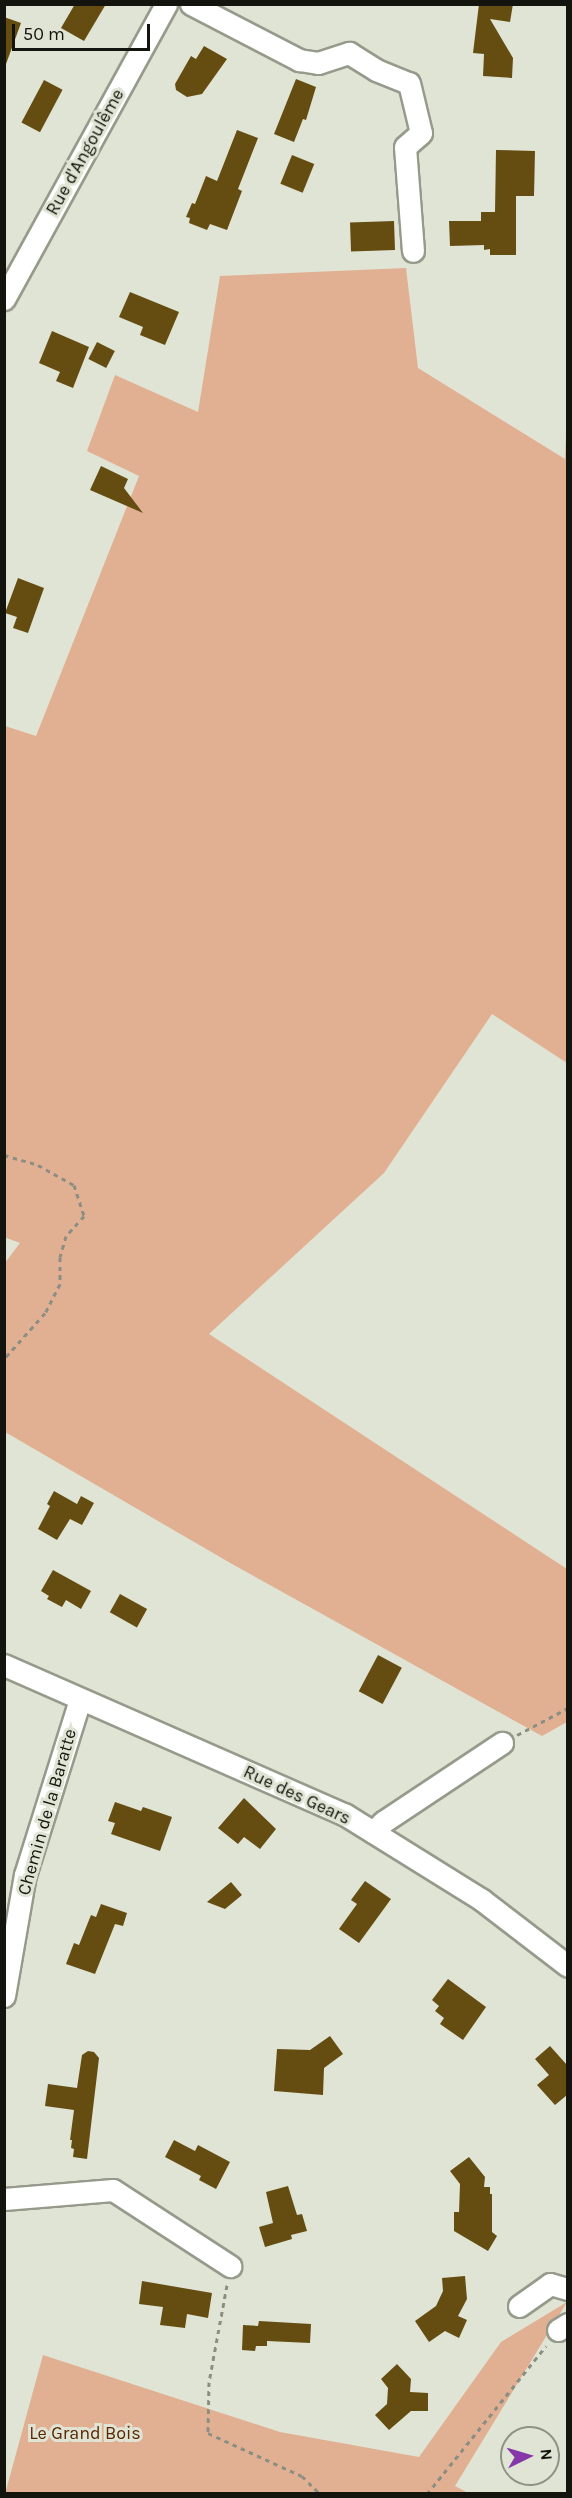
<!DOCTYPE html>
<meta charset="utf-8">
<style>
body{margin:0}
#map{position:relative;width:572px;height:2498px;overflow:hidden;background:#e0e4d4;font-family:Karla,sans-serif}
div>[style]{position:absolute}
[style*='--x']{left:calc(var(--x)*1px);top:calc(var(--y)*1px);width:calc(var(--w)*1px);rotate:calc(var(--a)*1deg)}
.green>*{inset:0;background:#e1b093}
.building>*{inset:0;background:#654d12;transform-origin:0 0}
.path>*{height:3px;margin-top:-1.5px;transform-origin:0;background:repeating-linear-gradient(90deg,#8b8e82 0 4.5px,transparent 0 9px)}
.roads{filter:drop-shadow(2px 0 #969a8b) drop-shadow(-2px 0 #969a8b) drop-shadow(0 2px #969a8b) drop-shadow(0 -2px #969a8b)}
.minor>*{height:21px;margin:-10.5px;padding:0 10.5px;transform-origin:10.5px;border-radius:10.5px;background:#fff}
span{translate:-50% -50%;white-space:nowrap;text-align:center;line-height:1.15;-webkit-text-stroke:6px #e0e4d4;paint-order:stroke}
.street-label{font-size:18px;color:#13140e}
.park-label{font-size:18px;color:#582600}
.frame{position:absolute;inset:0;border:6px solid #13140e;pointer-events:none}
.north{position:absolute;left:500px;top:2426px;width:60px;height:60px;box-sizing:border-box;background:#e0e4d4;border:2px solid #8e9185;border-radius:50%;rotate:85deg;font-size:16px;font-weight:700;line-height:24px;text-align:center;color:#13140e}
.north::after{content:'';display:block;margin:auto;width:21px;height:27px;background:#8638a8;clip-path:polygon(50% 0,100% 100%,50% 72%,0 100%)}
.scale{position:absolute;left:12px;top:24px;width:138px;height:27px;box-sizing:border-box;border:3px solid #13140e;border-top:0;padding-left:8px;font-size:18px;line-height:21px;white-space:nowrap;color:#13140e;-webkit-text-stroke:4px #e0e4d4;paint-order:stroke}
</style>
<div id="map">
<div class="green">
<div style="clip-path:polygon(406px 268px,418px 368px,565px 459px,567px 412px,567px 1063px,492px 1014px,384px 1173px,209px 1334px,567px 1569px,567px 1722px,542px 1736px,232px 1564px,5px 1432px,4px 1264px,20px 1243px,4px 1237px,5px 726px,36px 736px,139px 476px,87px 451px,115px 375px,198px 412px,220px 276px)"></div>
<div style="clip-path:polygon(567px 2302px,455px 2486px,468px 2493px,5px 2494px,43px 2355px,280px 2432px,419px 2457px,501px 2342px)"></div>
</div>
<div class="building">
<div style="clip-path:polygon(75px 4px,106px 4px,84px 41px,61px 28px)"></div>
<div style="clip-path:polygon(479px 4px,513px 4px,510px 22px,490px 19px,513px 58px,512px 78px,483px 76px,484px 54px,473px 53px)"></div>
<div style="clip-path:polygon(4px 17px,21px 23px,6px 64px,4px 63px)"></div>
<div style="clip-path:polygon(204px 46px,227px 59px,202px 94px,187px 97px,176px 90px,175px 84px,191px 56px,196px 59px)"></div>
<div style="clip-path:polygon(296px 79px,316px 87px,306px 120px,303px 119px,294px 142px,274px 134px)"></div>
<div style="left:44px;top:80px;width:21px;height:48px;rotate:28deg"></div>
<div style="clip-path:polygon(237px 130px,258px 138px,238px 189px,242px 191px,227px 230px,210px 224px,207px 230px,189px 223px,190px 218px,186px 217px,192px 203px,195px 204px,206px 176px,217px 181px)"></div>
<div style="clip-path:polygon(496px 150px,535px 151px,534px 196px,516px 196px,516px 255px,490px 255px,490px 249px,484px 250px,484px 245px,450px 246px,449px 221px,481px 221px,481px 212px,495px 212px)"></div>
<div style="left:292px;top:155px;width:24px;height:31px;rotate:22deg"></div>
<div style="left:394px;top:221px;width:29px;height:44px;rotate:88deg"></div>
<div style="clip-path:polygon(130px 292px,179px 312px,165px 345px,140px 335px,143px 327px,119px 317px)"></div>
<div style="clip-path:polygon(52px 331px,89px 347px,73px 388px,56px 381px,60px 372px,39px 363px)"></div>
<div style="left:97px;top:342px;width:20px;height:19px;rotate:27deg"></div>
<div style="clip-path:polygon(101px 466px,128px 479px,124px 488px,143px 513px,90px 490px)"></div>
<div style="clip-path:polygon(18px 578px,44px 588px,28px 633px,13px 628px,17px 617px,5px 613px)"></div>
<div style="clip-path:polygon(54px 1491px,77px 1504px,81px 1496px,94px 1503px,82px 1525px,70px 1519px,57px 1540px,38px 1529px,50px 1506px,47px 1504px)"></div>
<div style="clip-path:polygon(53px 1570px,91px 1591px,81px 1609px,66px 1600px,62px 1607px,47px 1599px,49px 1596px,41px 1591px)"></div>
<div style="left:120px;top:1594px;width:31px;height:21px;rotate:29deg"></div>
<div style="left:378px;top:1655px;width:27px;height:41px;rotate:28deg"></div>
<div style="clip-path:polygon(244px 1798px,276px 1829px,260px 1849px,244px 1837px,238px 1844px,218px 1828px)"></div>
<div style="clip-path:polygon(115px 1802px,141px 1811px,143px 1807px,172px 1817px,160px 1851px,111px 1834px,115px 1823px,108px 1821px)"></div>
<div style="clip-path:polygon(365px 1881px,391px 1899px,359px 1943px,339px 1929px,357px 1904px,351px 1900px)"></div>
<div style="clip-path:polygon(231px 1882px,242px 1895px,225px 1909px,207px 1902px)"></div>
<div style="clip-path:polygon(101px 1904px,127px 1913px,123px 1926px,115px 1924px,95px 1974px,66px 1964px,74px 1943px,79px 1945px,91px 1915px,96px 1917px)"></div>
<div style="clip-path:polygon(448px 1979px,486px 2007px,463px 2040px,440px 2024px,444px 2018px,435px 2011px,439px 2006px,432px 2000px)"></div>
<div style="clip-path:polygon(330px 2036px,343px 2054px,324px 2068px,323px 2095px,274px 2091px,277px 2049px,310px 2050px)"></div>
<div style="clip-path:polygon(550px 2046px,567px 2065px,567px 2095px,555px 2105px,537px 2085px,549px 2075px,535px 2059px)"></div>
<div style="clip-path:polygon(88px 2051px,94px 2052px,99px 2058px,87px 2159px,73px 2157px,74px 2149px,71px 2148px,72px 2140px,70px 2140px,74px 2110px,45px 2106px,48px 2084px,77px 2088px,82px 2055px)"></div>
<div style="clip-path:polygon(174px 2140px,195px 2151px,198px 2145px,230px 2162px,216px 2189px,199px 2180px,201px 2176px,165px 2157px)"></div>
<div style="clip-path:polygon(469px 2157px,485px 2177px,484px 2187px,490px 2187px,490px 2194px,492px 2194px,492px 2232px,497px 2236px,488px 2251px,454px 2231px,454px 2212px,459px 2212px,460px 2184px,450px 2171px)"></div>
<div style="clip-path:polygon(288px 2186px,297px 2215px,302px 2214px,307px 2231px,291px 2235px,292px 2239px,265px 2247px,259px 2227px,273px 2223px,266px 2192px)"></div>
<div style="clip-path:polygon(465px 2276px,467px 2299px,458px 2316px,467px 2320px,459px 2338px,445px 2331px,429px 2342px,415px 2321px,436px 2306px,443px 2291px,442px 2278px)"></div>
<div style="clip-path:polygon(142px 2281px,212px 2293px,208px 2318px,187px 2314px,185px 2328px,160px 2325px,163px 2307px,139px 2304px)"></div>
<div style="clip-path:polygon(259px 2321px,311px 2324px,310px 2343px,267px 2341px,267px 2346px,256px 2346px,255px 2351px,242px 2350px,243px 2325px,258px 2326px)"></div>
<div style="clip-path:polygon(397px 2364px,411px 2379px,410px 2392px,428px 2393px,428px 2411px,411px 2411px,389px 2430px,375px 2415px,387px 2404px,388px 2388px,381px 2379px)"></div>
</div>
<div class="path">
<div style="--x:4;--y:1155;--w:35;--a:16"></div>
<div style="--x:38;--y:1165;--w:41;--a:29.1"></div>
<div style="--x:74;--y:1185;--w:33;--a:72"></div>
<div style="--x:84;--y:1216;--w:27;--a:132"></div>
<div style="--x:66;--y:1236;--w:22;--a:106"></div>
<div style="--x:60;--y:1257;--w:27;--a:90"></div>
<div style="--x:60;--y:1284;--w:33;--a:117"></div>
<div style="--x:45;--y:1313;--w:62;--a:131.7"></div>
<div style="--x:517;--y:1735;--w:58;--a:-27.9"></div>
<div style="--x:227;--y:2285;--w:99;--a:100.5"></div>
<div style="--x:209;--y:2382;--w:51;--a:91.1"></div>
<div style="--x:208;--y:2433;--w:103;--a:24.6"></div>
<div style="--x:302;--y:2476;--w:25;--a:45"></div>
<div style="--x:427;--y:2494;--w:190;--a:-51.2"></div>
</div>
<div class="roads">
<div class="minor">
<div style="--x:191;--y:4;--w:122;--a:27.4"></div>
<div style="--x:299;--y:60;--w:19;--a:9"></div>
<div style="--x:318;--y:63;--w:33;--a:-18"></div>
<div style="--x:349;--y:53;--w:32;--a:32"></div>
<div style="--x:376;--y:70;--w:35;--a:22"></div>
<div style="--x:409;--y:83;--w:51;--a:76.5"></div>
<div style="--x:421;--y:133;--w:21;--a:139"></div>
<div style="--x:405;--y:147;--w:104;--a:85.6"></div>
<div style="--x:4;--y:299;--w:337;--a:-61.2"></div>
<div style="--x:4;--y:1665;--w:371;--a:23.7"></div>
<div style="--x:344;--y:1814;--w:163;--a:31.9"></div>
<div style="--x:482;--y:1900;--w:108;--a:37.5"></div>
<div style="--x:373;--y:1832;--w:14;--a:-45"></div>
<div style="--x:383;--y:1822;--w:143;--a:-33.6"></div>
<div style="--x:4;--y:1996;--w:123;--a:-80.2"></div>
<div style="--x:25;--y:1875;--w:184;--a:-72.6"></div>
<div style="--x:4;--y:2199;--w:109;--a:-4.7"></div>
<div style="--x:113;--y:2190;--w:140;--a:33"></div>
<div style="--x:519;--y:2306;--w:38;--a:-35"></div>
<div style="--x:550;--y:2284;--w:19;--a:16"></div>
<div style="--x:558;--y:2330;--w:12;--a:-31"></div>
</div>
</div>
<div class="street-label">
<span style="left:85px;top:152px;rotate:-61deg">Rue d'Angoulême</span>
<span style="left:297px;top:1795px;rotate:25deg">Rue des Gears</span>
<span style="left:47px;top:1812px;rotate:-74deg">Chemin de la Baratte</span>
</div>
<div class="park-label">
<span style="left:85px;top:2433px">Le Grand Bois</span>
</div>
<div class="frame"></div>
<div class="north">N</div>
<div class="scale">50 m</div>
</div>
